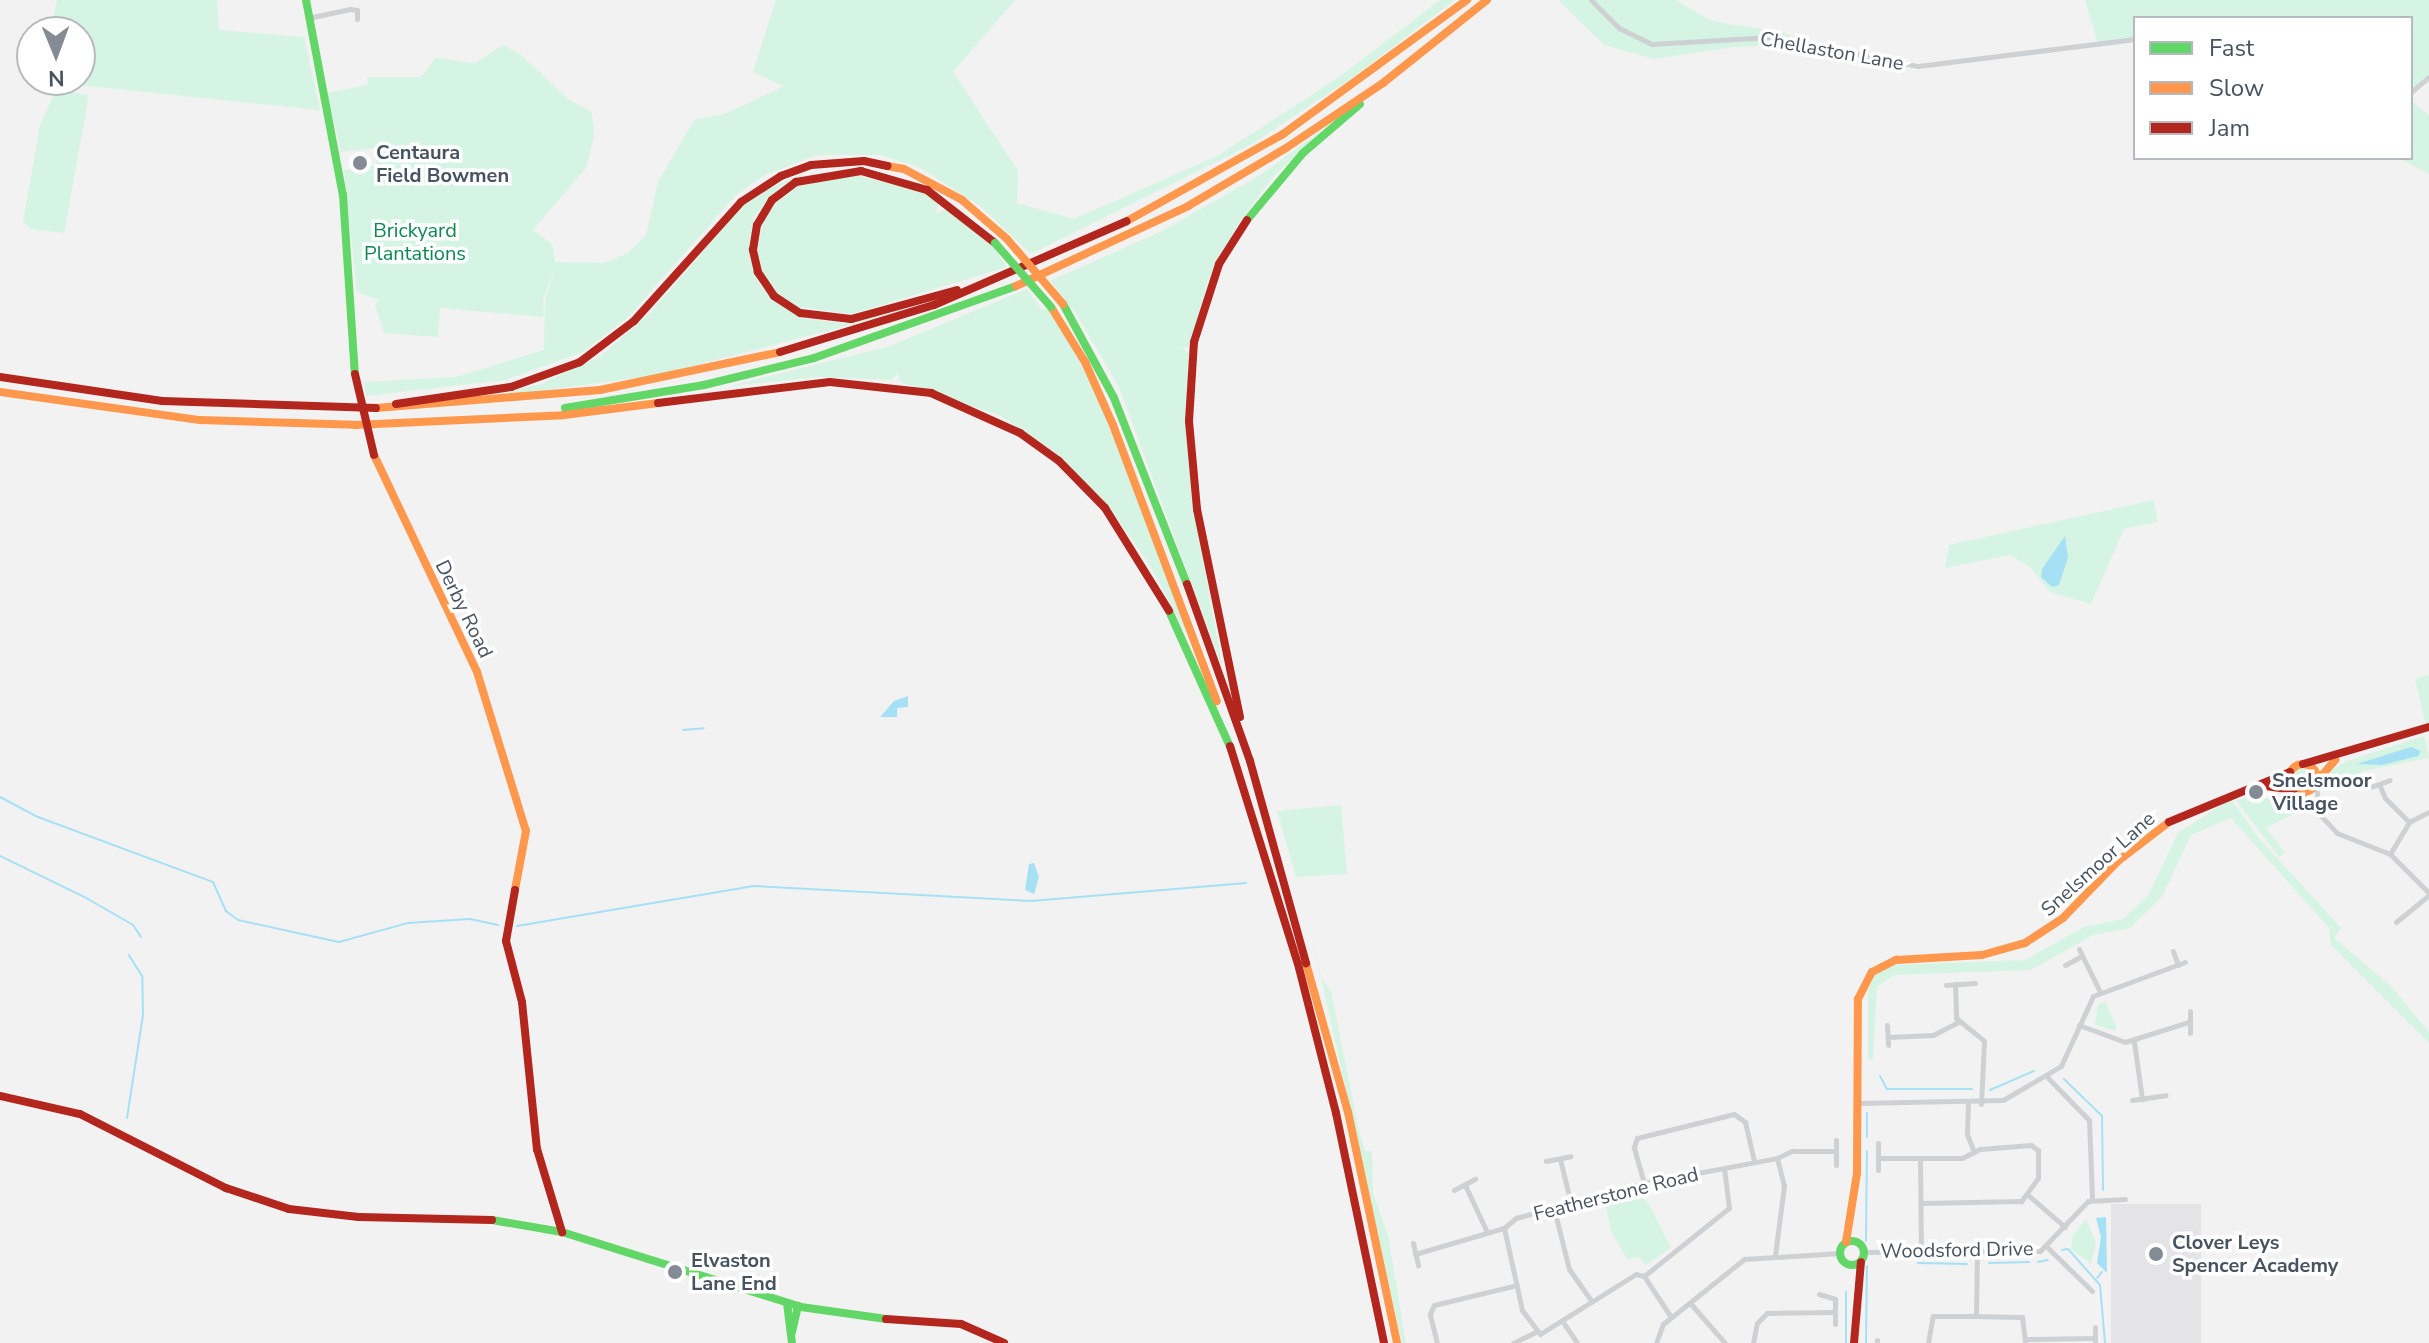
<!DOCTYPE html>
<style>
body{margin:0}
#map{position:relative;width:2429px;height:1343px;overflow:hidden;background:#f3f2f2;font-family:"Nunito Sans",sans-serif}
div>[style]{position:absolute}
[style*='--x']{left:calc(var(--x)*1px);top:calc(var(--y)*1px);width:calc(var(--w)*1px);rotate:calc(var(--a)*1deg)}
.education>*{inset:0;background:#e4e3e5;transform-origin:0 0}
.green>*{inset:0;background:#d5f4e3}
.round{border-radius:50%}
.water>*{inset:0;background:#a6e0f5}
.stream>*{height:2px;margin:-1px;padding:0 1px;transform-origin:1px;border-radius:1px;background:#a6e0f5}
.street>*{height:5px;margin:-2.5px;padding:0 2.5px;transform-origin:2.5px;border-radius:2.5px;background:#ced1d3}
.fast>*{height:8px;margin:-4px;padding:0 4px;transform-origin:4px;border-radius:4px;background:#63d668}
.fast>.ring{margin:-4px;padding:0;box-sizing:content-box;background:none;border:8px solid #63d668;border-radius:50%}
.slow>*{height:8px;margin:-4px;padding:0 4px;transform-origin:4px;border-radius:4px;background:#ff974d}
.slow>.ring{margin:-4px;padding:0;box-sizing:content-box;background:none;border:8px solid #ff974d;border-radius:50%}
.jam>*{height:8px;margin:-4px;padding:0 4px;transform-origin:4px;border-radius:4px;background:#b3261e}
.fast-bridge>*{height:8px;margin:-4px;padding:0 4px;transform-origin:4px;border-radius:4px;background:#63d668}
.slow-bridge>*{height:8px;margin:-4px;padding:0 4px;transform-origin:4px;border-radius:4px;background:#ff974d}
.jam-bridge>*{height:8px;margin:-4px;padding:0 4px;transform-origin:4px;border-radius:4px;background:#b3261e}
.dots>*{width:22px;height:22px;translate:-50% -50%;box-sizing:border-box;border:4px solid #fff;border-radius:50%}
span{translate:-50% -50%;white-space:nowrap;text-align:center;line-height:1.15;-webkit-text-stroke:7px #fff;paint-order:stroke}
.street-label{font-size:20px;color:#475361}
.poi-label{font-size:20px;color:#475361;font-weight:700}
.left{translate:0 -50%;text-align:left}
.park-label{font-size:20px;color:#0d8752}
.legend{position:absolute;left:2133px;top:16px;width:280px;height:144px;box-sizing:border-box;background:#fff;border:2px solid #b5bac0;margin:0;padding:10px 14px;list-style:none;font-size:24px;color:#475361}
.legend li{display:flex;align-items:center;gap:16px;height:40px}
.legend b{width:40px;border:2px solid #b5bac0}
.north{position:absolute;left:16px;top:16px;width:80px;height:80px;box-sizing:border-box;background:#fff;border:2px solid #b5bac0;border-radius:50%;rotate:179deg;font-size:22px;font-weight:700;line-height:32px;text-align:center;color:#475361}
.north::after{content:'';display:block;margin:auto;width:28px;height:36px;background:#838b94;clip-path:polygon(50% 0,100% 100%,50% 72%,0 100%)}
</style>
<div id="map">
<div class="education">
<div style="left:2201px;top:1204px;width:139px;height:90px;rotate:90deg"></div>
</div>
<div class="green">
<div style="clip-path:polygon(57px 0,217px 0,219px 30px,304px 37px,320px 110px,39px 81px,80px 80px,80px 32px,50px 32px)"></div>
<div style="clip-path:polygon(776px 0,1015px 0,953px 72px,1018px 171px,1017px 203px,1074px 219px,1217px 156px,1339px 77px,1440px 0,1455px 0,1352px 78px,1252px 144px,1031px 254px,980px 206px,919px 167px,880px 155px,817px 155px,763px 176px,736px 195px,628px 317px,583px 352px,505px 380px,366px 396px,364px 382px,456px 377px,544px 350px,545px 301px,554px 269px,543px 300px,544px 317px,440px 308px,438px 337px,384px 333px,375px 305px,379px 300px,357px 292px,344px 170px,377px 165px,374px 148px,341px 152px,327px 93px,368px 85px,367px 77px,421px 77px,435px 58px,475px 63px,503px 45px,520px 54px,568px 99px,592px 112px,594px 137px,586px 168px,533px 230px,552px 244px,555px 262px,603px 263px,628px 253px,646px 235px,658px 182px,695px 119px,725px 114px,784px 86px,753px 72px)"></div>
<div style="clip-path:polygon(1558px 0,1676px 0,1711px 21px,1785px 33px,1810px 44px,1733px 47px,1654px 59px,1604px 45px)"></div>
<div style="clip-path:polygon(2085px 0,2429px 0,2429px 75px,2411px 89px,2411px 18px,2135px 18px,2135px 39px,2098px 44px)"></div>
<div style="clip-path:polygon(56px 90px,89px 95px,64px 233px,30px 229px,23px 221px,40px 125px)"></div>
<div style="clip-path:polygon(2411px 100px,2429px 115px,2429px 174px,2399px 158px,2411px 158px)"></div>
<div style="clip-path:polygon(1327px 126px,1273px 177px,1240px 221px,1208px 280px,1190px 346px,1182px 348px,1189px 353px,1186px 431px,1193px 507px,1223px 669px,1119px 387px,1077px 315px,1050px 281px,1162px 231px,1262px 174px)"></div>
<div style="clip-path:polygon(811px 170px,781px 186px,754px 217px,749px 249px,758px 281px,772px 300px,807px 319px,844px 323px,885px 316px,658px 375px,480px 399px,541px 384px,601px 356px,649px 314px,739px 209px,761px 192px)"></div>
<div style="clip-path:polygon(851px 174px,917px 190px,939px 201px,936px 214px,948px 208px,991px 244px,1007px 267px,852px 314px,798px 307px,777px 293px,763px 274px,757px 252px,763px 221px,780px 198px,802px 184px)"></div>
<div style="clip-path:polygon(1027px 289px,1042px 310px,1047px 308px,1076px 354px,1112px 430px,1194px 648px,1149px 564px,1108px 505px,1056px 453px,999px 415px,900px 382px,898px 373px,892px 380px,820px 377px,730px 386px,890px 346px)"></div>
<div style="clip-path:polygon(2154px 500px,2157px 522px,2124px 529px,2091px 604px,2050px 592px,2030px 567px,2010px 555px,1945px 568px,1949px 545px)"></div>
<div style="clip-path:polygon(2429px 675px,2429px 725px,2426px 726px,2415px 679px)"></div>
<div style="clip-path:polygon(2424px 736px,2429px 758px,2363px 771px,2355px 784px,2326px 790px,2332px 770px,2347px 761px)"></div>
<div class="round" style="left:2292px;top:767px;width:22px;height:22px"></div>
<div style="clip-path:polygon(2257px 796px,2307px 807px,2266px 828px,2285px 852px,2279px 857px,2236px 800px)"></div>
<div style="clip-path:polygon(2231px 799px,2258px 837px,2341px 928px,2334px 938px,2391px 986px,2429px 1032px,2429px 1043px,2331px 945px,2329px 928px,2231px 818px,2191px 835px,2162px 897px,2130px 928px,2093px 935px,2031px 970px,1894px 975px,1877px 987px,1873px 1059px,1868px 1059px,1868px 990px,1876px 973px,1894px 965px,2025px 960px,2084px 927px,2123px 919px,2148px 896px,2178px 833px)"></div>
<div style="clip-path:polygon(1341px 805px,1347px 874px,1296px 877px,1277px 811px)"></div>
<div style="clip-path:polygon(1301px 887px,1322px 979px,1331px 991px,1358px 1126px,1365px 1151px,1372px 1151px,1373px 1193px,1388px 1235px,1406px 1343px,1402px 1343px)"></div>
<div style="clip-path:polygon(2105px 1001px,2117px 1028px,2114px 1031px,2095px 1024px,2098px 1005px)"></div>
<div style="clip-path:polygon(1635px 1194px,1648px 1202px,1671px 1248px,1646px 1265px,1638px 1257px,1628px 1260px,1612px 1233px,1605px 1202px)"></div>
<div style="clip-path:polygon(2086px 1219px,2096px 1242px,2091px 1264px,2071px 1249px,2073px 1235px)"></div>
</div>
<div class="water">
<div style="clip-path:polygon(2065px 536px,2068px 557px,2059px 585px,2052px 587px,2041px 577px,2042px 569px)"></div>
<div style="clip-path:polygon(908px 696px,908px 707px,897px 708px,897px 717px,880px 717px,894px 701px)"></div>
<div style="clip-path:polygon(2411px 747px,2421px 751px,2418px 756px,2382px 765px,2357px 764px)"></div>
<div style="clip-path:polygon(1034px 863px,1039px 877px,1034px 894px,1025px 890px,1029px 864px)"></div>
<div style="clip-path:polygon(2106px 1217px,2107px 1273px,2097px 1263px,2101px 1237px,2096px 1218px)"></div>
</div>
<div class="stream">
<div style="--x:683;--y:730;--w:21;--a:-5"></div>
<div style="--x:0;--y:797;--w:43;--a:27.8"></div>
<div style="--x:38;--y:817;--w:187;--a:20.4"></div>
<div style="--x:213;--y:882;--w:32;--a:66"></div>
<div style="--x:226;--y:911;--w:15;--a:37"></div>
<div style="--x:238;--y:920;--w:103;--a:12.3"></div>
<div style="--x:339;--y:942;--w:72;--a:-15.4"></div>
<div style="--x:408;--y:923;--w:62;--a:-3.7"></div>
<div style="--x:470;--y:919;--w:29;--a:12"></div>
<div style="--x:0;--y:856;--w:98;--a:26"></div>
<div style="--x:88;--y:899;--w:52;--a:30"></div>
<div style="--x:133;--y:925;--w:14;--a:56"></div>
<div style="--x:517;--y:926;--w:240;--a:-9.6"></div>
<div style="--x:754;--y:886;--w:277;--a:3.1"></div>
<div style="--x:1031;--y:901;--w:216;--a:-4.8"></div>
<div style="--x:1880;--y:1076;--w:15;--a:62"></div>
<div style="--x:1887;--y:1089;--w:85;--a:0"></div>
<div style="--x:2064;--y:1079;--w:53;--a:44.2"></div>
<div style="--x:2102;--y:1116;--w:74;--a:89.2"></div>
<div style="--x:1990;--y:1090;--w:48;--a:-23.4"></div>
<div style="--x:127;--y:1118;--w:104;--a:-81.2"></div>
<div style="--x:143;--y:1015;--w:39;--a:-91"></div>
<div style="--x:142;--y:976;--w:25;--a:-122"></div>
<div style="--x:1867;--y:1137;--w:24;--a:-90"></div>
<div style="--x:1866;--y:1241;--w:90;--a:-89.4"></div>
<div style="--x:2062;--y:1250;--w:6;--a:-9"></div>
<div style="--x:2068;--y:1249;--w:48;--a:48.4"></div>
<div style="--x:2100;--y:1285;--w:58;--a:85.1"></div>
<div style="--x:2038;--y:1262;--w:10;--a:-11"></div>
<div style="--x:1918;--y:1263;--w:49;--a:1.2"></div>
<div style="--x:1989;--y:1263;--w:40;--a:-1.4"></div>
<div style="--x:2097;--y:1278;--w:8;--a:-50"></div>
<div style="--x:1846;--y:1343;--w:51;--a:-90"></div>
<div style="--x:1866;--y:1343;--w:77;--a:-89.3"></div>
</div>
<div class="street">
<div style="--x:1591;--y:0;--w:40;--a:45"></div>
<div style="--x:1619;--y:28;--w:37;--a:26"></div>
<div style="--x:1652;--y:44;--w:119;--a:-3.4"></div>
<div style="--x:1771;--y:37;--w:150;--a:11.2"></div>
<div style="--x:1918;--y:66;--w:219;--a:-7.1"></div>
<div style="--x:308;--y:18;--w:43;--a:-12.1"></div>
<div style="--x:350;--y:9;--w:7;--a:8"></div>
<div style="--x:357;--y:10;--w:9;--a:90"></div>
<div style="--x:2411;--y:92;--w:23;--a:-40"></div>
<div style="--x:2316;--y:783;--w:27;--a:84"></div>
<div style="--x:2379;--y:784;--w:15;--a:67"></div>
<div style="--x:2385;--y:798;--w:34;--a:45"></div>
<div style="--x:2368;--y:788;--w:23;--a:-20"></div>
<div style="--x:2299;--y:792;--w:56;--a:47.2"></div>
<div style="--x:2337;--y:833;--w:57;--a:21.6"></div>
<div style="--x:2390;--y:854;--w:55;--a:45"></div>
<div style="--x:2390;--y:854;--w:37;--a:-59"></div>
<div style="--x:2409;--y:822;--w:22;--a:-27"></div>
<div style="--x:2396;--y:922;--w:43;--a:-39.3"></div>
<div style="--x:2079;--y:949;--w:48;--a:64"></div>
<div style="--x:2173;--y:951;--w:15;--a:70"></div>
<div style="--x:2065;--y:965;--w:19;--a:-28"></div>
<div style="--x:1955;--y:984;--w:34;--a:88"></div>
<div style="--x:1956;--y:1018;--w:36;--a:39"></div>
<div style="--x:1984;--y:1041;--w:63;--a:92.7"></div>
<div style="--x:1946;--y:985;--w:29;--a:-4"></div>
<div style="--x:1887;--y:1025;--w:20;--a:87"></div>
<div style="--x:2079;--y:1025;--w:49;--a:20.3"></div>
<div style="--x:2125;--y:1042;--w:67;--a:-17.4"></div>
<div style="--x:2190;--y:1033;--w:22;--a:-90"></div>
<div style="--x:1888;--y:1037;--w:45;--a:-2.5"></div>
<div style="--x:1933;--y:1035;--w:29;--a:-27"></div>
<div style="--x:2134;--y:1042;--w:58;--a:82"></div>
<div style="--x:2048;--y:1078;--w:59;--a:45.7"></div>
<div style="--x:2089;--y:1120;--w:79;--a:87.8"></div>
<div style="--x:2132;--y:1100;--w:34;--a:-8"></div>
<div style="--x:1858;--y:1103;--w:145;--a:-1.2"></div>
<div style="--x:2003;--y:1100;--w:67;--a:-30.4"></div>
<div style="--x:2061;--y:1066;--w:77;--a:-65.4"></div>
<div style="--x:2093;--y:996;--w:98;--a:-20.3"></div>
<div style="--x:1968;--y:1103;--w:31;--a:92"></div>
<div style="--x:1967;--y:1134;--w:19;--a:69"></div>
<div style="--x:1836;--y:1140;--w:25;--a:90"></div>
<div style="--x:1878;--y:1143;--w:27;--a:90"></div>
<div style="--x:1777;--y:1158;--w:17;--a:-25"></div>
<div style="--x:1792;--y:1151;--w:44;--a:0"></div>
<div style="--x:1878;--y:1158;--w:84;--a:0"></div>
<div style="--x:1962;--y:1158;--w:20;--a:-27"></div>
<div style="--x:1980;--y:1149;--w:51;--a:-4.5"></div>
<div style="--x:2031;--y:1145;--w:9;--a:36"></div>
<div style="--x:2038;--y:1150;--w:28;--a:90"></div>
<div style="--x:2038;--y:1178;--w:29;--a:126"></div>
<div style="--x:2021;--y:1201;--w:100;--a:178.9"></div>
<div style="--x:1560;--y:1159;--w:46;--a:76.3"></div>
<div style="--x:1920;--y:1159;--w:92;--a:89.4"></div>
<div style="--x:1546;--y:1161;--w:25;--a:-11"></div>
<div style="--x:1644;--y:1183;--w:37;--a:-106"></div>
<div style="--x:1634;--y:1147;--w:9;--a:-72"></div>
<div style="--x:1637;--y:1138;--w:100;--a:-13.9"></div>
<div style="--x:1734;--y:1114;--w:14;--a:36"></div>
<div style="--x:1745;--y:1122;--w:39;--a:77"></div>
<div style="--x:1465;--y:1185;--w:50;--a:65"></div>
<div style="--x:1454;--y:1190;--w:24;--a:-28"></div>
<div style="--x:2028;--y:1195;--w:49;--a:40.9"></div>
<div style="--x:1554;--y:1209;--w:62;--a:76"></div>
<div style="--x:1569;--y:1269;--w:37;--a:55"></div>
<div style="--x:1413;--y:1243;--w:23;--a:77"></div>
<div style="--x:2047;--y:1247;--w:63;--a:44.4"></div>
<div style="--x:1864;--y:1252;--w:176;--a:-0.3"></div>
<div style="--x:2040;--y:1251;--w:69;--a:-46.2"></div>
<div style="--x:2088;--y:1201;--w:37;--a:-3"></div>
<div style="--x:1415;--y:1254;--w:93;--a:-16.3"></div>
<div style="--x:1775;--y:1255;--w:70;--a:-82.6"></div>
<div style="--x:1784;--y:1186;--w:29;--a:-104"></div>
<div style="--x:1644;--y:1276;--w:109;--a:-38.7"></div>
<div style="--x:1729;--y:1208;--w:40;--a:-97.1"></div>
<div style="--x:1819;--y:1294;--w:17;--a:17"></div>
<div style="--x:1835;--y:1299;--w:25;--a:90"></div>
<div style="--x:1690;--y:1303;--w:53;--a:48.8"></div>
<div style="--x:1976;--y:1316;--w:66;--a:-89.1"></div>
<div style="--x:1671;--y:1317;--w:49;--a:-123.4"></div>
<div style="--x:1644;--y:1276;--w:8;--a:-166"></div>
<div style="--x:1636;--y:1274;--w:113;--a:148"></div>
<div style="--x:1540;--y:1334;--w:30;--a:-127"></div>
<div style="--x:1522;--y:1310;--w:84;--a:-102.4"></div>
<div style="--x:1504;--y:1228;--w:16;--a:-40"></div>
<div style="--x:1516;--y:1218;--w:133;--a:-15.3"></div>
<div style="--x:1644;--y:1183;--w:135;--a:-10.6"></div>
<div style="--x:1563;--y:1322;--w:25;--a:56"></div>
<div style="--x:2095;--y:1327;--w:16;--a:90"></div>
<div style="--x:2025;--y:1339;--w:70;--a:-0.8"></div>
<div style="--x:1437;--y:1343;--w:30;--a:-104"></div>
<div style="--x:1430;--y:1314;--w:10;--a:-66"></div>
<div style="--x:1434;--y:1305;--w:85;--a:-13.5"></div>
<div style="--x:1513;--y:1343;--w:25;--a:-26"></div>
<div style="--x:1656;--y:1343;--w:20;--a:-70"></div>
<div style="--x:1663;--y:1324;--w:104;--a:-38.7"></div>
<div style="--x:1744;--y:1259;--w:96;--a:-3.6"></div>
<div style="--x:1753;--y:1343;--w:20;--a:-79"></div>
<div style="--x:1757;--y:1323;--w:14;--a:-45"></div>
<div style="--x:1767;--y:1313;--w:68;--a:-0.8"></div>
<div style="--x:1877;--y:1343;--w:3;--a:-90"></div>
<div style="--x:1928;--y:1343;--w:27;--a:-80"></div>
<div style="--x:1933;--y:1316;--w:39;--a:0"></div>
<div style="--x:1972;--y:1316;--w:50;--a:1.1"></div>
<div style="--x:2022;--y:1317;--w:26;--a:83"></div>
</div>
<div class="fast">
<div style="--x:306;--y:0;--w:198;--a:79.3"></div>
<div style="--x:343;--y:195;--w:179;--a:86.2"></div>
<div style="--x:1247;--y:220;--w:87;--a:-50.1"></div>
<div style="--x:1303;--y:153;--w:75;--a:-40.7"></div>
<div style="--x:1063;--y:304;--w:107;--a:61.5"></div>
<div style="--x:1114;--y:398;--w:200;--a:68.6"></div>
<div style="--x:565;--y:408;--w:141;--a:-9.4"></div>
<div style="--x:704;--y:385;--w:113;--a:-13.8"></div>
<div style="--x:814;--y:358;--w:214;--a:-19.6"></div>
<div style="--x:1169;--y:611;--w:151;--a:65.8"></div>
<div style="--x:492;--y:1220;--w:71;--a:9.7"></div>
<div style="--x:562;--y:1232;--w:250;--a:17.4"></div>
<div style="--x:801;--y:1307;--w:86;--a:8"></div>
<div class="ring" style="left:1840px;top:1241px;width:16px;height:16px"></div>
<div style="--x:787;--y:1303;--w:40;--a:82.9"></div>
<div style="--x:792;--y:1332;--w:27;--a:-77"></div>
</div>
<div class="slow">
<div style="--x:887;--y:166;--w:17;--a:10"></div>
<div style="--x:904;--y:169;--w:66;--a:28.1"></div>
<div style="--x:962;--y:200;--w:60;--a:40.9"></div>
<div style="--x:1127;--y:221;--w:179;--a:-29.1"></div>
<div style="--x:1283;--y:134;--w:228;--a:-36.1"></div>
<div style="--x:1016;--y:286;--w:190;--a:-24.9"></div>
<div style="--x:1188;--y:206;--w:114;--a:-30.6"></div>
<div style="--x:1286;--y:148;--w:117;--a:-33.8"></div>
<div style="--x:1383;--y:83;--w:133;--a:-38.6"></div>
<div style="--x:1051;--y:307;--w:65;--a:58.3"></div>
<div style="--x:1085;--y:362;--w:69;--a:66"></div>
<div style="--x:1113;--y:425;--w:295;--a:69.4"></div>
<div style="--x:0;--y:392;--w:202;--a:8"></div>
<div style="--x:200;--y:420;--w:155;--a:1.8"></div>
<div style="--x:355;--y:425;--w:209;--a:-2.7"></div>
<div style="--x:564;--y:415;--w:95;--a:-7.3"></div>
<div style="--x:376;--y:408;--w:225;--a:-4.6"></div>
<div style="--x:600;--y:390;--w:184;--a:-11.9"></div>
<div style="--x:374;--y:455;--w:240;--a:64.6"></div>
<div style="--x:477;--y:672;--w:166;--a:72.9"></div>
<div style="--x:526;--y:831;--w:60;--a:100.6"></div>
<div class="ring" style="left:2289px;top:764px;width:20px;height:20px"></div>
<div style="--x:2317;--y:781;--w:28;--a:-49"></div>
<div style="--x:1306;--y:963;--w:155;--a:74.3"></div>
<div style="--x:1348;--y:1112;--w:236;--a:78"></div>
<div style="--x:1846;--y:1242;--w:70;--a:-80.9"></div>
<div style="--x:1857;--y:1173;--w:174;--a:-89.7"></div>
<div style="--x:1858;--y:999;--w:30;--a:-63"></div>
<div style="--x:1872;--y:972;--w:27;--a:-27"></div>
<div style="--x:1896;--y:960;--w:86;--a:-3.3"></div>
<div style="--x:1982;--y:955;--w:45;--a:-15.6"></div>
<div style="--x:2025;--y:943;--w:45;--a:-33.3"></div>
<div style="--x:2063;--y:918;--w:79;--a:-46"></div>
<div style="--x:2118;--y:861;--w:64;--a:-37.4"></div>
</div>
<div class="jam">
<div style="--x:957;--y:290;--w:110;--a:164.7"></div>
<div style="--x:851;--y:319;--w:51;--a:-173.3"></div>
<div style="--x:800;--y:313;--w:31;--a:-147"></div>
<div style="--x:774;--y:296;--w:29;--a:-124"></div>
<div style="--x:758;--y:272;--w:23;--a:-103"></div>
<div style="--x:753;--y:250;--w:25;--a:-81"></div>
<div style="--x:757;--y:225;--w:29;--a:-59"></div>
<div style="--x:772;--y:200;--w:30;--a:-37"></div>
<div style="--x:796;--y:182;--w:66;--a:-9.6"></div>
<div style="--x:861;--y:171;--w:69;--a:16.1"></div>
<div style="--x:927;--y:190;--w:86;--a:37.9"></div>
<div style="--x:780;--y:352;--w:161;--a:-17"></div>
<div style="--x:934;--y:305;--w:210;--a:-23.5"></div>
<div style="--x:0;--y:377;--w:164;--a:8.4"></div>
<div style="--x:162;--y:401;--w:214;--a:1.9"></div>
<div style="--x:658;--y:403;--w:173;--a:-7"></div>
<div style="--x:830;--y:382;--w:102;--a:6.2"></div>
<div style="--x:931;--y:393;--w:98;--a:24.2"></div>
<div style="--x:1020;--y:433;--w:48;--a:35.7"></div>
<div style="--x:1059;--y:461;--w:66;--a:45.6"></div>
<div style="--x:1105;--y:508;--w:121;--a:58.1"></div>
<div style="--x:396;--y:404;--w:116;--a:-8.4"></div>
<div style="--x:511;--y:387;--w:73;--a:-19.9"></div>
<div style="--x:580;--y:362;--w:68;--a:-37.2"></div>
<div style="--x:634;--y:321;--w:160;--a:-48"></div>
<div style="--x:741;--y:202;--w:48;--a:-33"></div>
<div style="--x:781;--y:176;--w:32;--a:-20"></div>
<div style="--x:811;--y:165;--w:53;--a:-4.3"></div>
<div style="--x:864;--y:161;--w:24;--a:12"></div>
<div style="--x:1187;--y:584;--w:188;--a:70.4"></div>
<div style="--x:1250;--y:761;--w:210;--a:74.5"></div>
<div style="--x:1240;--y:717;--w:212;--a:-101.7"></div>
<div style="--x:1197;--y:509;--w:88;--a:-95.2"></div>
<div style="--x:1189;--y:421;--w:79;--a:-86.4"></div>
<div style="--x:1194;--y:342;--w:82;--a:-72.2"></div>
<div style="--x:1219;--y:264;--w:52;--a:-57.5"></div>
<div style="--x:1230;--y:746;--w:228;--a:72.7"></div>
<div style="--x:1298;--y:964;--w:154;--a:75.7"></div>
<div style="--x:1336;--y:1113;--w:235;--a:78.2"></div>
<div style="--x:2303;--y:764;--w:131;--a:-16.4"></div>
<div style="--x:2266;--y:786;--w:28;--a:8"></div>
<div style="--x:2169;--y:822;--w:131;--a:-22.5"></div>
<div style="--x:515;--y:890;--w:52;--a:100"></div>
<div style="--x:506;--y:941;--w:63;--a:75.3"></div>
<div style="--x:522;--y:1002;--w:148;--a:84.2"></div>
<div style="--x:537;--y:1149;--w:87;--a:73.2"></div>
<div style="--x:0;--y:1096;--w:82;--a:12.7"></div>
<div style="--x:80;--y:1114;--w:164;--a:26.9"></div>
<div style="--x:226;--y:1188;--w:66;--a:18.4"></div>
<div style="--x:289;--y:1209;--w:70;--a:6.5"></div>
<div style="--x:359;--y:1217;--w:133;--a:1.3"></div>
<div style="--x:886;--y:1319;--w:75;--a:3.8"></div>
<div style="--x:961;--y:1324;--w:47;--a:23.8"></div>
<div style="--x:1854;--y:1343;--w:81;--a:-85.1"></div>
</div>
<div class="fast-bridge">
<div style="--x:995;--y:243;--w:85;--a:48.8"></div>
</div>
<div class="slow-bridge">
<div style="--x:1007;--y:239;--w:86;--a:49.3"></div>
</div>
<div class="jam-bridge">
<div style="--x:355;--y:374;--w:83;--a:76.8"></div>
</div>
<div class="dots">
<div style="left:360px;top:163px;background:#838b94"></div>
<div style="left:2256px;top:792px;background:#838b94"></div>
<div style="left:2156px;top:1254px;background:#838b94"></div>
<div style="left:675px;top:1272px;background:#838b94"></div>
</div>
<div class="street-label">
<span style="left:1832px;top:51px;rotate:10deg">Chellaston Lane</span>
<span style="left:464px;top:609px;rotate:64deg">Derby Road</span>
<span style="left:2098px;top:864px;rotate:-42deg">Snelsmoor Lane</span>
<span style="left:1616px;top:1194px;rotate:-14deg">Featherstone Road</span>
<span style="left:1957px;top:1250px;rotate:-1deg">Woodsford Drive</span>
</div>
<div class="poi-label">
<span class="left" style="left:376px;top:164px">Centaura<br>Field Bowmen</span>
<span class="left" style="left:2272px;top:792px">Snelsmoor<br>Village</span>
<span class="left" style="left:2172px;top:1254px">Clover Leys<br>Spencer Academy</span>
<span class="left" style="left:691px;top:1272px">Elvaston<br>Lane End</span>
</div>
<div class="park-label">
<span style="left:415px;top:242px">Brickyard<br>Plantations</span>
</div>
<ul class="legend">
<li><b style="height:10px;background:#63d668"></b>Fast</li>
<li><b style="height:10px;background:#ff974d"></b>Slow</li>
<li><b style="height:10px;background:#b3261e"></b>Jam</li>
</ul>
<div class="north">N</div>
</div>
